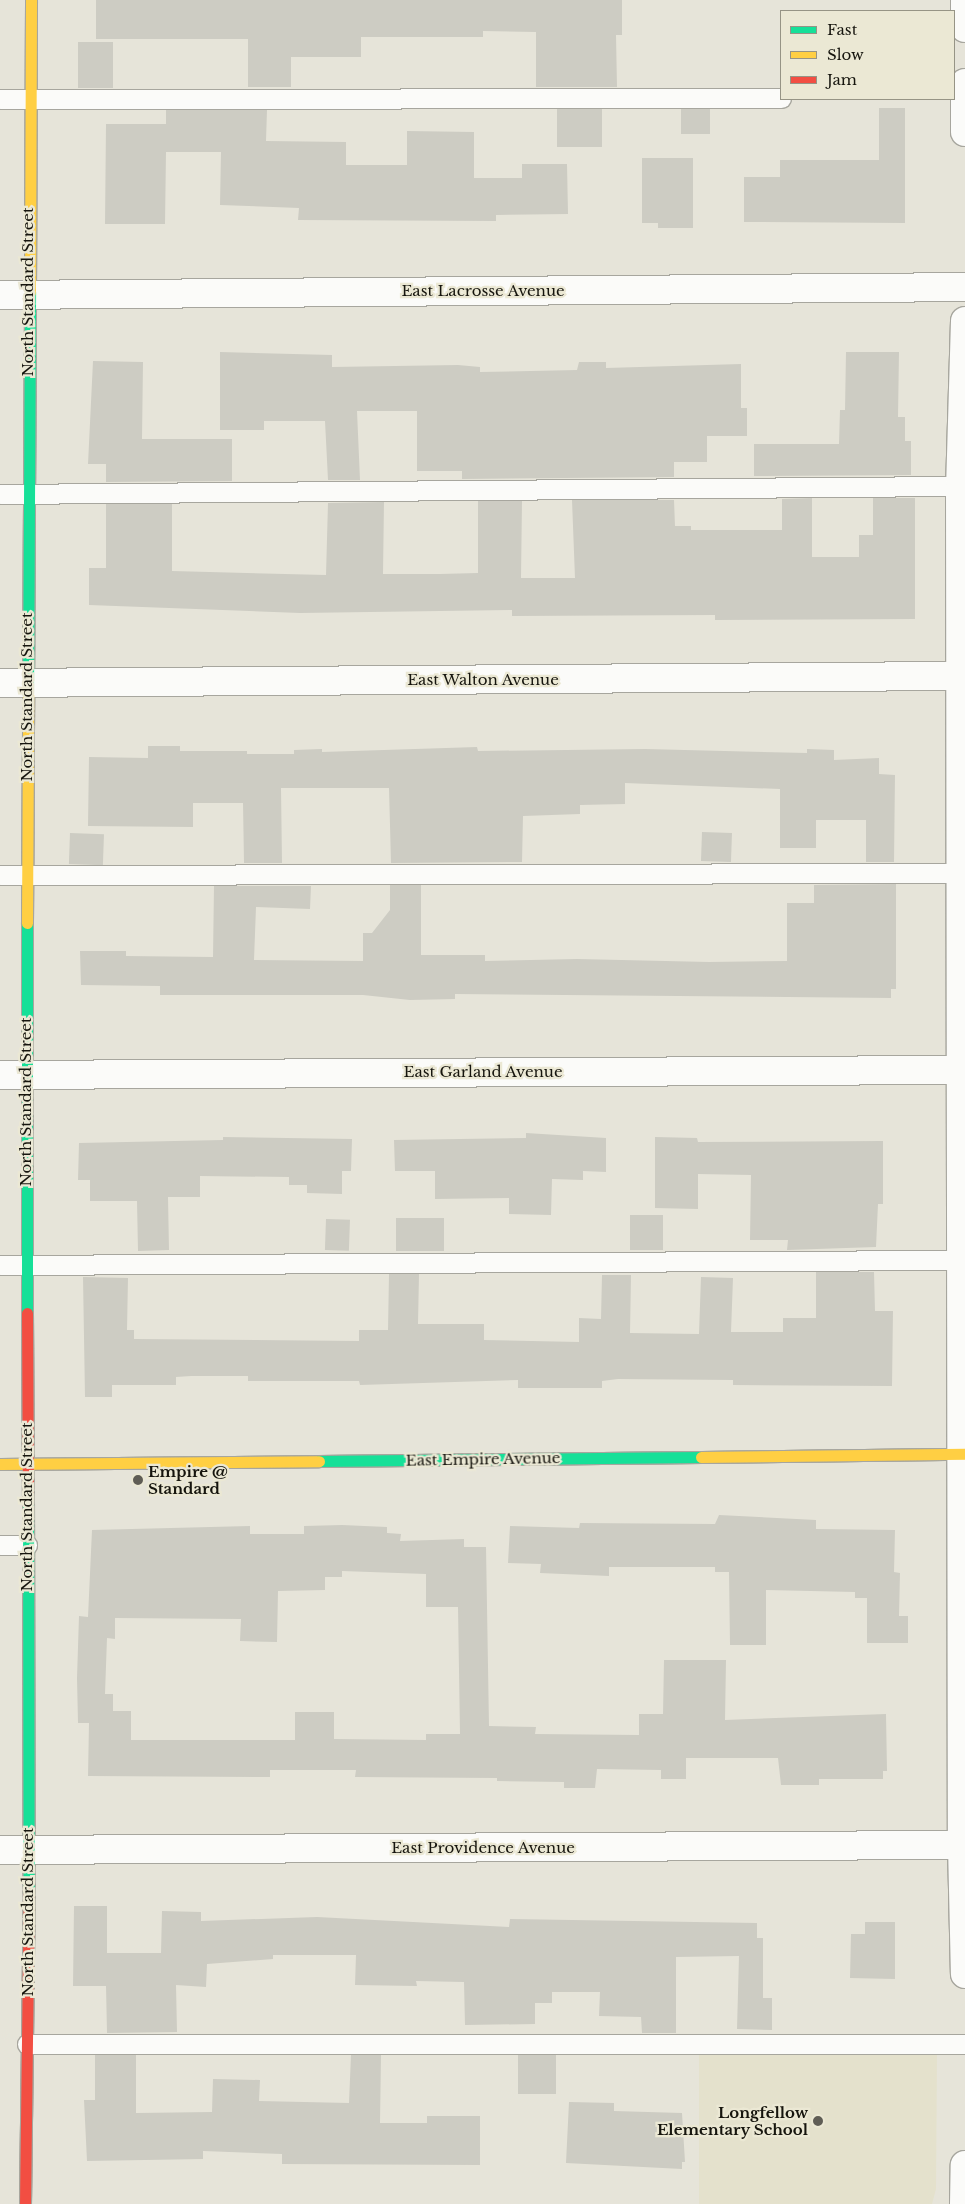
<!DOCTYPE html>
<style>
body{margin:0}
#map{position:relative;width:965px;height:2204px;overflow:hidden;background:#e6e4d9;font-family:"Libre Baskerville",serif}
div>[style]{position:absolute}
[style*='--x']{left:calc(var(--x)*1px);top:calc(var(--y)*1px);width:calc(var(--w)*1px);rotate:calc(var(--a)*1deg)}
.built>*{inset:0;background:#e4e1cc}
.building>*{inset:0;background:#cdccc3;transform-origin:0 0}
.roads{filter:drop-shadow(1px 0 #a7a69e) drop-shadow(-1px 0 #a7a69e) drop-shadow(0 1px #a7a69e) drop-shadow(0 -1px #a7a69e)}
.lane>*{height:19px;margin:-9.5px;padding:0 9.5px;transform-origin:9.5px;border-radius:9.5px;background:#fbfbf9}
.street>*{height:28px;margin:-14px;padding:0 14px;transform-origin:14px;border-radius:14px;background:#fbfbf9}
.fast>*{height:11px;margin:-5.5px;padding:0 5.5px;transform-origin:5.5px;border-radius:5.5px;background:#16e098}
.slow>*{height:11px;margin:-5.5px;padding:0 5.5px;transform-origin:5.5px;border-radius:5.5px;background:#ffcf43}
.jam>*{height:11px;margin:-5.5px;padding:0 5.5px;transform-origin:5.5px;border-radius:5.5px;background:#f24e42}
.dots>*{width:14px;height:14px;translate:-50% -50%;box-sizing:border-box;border:2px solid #ebe8d4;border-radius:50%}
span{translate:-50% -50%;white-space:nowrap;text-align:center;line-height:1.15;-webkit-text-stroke:4.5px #ebe8d4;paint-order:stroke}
.street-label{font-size:15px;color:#16150e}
.poi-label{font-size:15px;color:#16150e;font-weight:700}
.left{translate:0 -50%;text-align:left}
.right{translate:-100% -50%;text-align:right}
.legend{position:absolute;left:780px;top:10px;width:175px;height:90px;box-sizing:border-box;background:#ebe8d4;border:1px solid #969485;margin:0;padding:6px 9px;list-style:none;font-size:15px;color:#16150e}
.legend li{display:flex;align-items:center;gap:10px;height:25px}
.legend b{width:25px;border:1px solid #969485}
</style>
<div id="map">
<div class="built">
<div style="clip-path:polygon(699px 2053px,937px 2053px,936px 2189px,932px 2204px,699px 2204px)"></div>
</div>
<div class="building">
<div style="clip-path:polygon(96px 0,622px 0,622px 35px,616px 35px,617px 87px,536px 87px,536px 32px,483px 31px,483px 37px,361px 37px,361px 57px,291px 57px,291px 87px,248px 87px,248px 39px,96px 39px)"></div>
<div style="left:78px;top:42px;width:35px;height:46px"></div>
<div style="clip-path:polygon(879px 108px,905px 108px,905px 223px,744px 222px,744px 177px,780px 177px,780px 160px,879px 160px)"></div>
<div style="left:602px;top:109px;width:38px;height:45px;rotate:90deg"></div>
<div style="left:681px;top:109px;width:29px;height:25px"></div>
<div style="clip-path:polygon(166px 110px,267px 110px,266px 141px,346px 142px,346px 165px,407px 165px,407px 131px,474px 132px,474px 178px,522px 178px,522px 164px,567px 164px,568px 214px,496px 215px,496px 221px,298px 220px,299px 208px,220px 205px,221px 152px,166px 152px,165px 224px,105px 224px,106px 124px,166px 124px)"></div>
<div style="clip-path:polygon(642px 158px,693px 158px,693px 228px,658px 228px,658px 223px,642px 223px)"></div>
<div style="clip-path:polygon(220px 352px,332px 355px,332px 367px,458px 365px,480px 367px,480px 372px,577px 370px,579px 362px,606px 362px,606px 368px,741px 364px,741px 408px,747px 408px,747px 436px,707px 436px,707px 462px,674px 462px,674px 477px,462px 479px,462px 471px,417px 471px,417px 411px,357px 411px,360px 480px,328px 480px,325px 421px,264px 421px,264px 430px,220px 430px)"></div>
<div style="clip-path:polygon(846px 352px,899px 352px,898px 417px,905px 417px,905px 441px,911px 441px,911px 475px,754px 476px,754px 444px,839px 444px,840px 410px,845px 410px)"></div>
<div style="clip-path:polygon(93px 361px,143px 362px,142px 439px,232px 439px,232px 481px,106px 482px,106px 464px,88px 464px)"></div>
<div style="clip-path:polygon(812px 498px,812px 557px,859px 557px,859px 535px,873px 535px,873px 498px,915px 498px,915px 619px,715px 620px,715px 615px,512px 616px,512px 610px,300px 613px,89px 605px,89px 568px,106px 568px,106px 504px,172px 504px,172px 571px,326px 575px,328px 503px,384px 502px,383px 574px,440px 574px,478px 573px,478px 501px,522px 501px,521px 578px,575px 578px,572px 500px,674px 500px,675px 526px,691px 526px,691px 530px,782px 530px,782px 499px)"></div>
<div style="clip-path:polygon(148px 746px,180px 746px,180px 751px,247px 751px,247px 754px,294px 754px,294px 750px,322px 749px,322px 752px,477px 747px,478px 751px,645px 749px,807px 753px,807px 749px,834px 750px,834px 760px,879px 758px,879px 774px,895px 775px,894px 862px,866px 862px,866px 820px,816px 820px,816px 848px,780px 848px,780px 789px,625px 783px,625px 804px,580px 805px,580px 814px,523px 816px,522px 862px,391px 863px,389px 788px,281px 788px,282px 863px,244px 863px,243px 803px,193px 803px,193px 827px,88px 826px,89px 757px,148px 758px)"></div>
<div style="left:702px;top:832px;width:30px;height:29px;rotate:2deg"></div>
<div style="left:70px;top:833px;width:34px;height:31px;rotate:2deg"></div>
<div style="clip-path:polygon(896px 884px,896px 989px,891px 989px,891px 998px,455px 994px,455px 999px,410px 1000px,363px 995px,160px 995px,160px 986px,81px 985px,80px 951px,126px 951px,126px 956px,213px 957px,214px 886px,311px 886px,310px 909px,256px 907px,254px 960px,363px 961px,363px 933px,372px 933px,390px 910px,390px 885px,421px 885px,421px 955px,485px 955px,485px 961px,577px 959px,709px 962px,787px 961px,787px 903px,814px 903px,814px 885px)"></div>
<div style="clip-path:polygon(526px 1133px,606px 1138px,606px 1172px,583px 1171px,583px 1180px,552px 1179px,551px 1215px,509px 1214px,509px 1198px,435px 1199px,435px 1171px,395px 1171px,394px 1140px,526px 1138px)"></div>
<div style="clip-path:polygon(223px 1137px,352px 1139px,351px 1171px,342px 1171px,342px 1194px,307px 1193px,307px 1185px,289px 1185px,289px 1177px,200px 1176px,200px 1197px,168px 1197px,169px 1250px,138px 1251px,137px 1201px,90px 1201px,90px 1180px,78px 1180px,79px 1143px,223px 1140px)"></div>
<div style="clip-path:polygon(655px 1137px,697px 1138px,698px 1142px,883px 1141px,883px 1204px,878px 1204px,876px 1247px,787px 1250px,788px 1240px,750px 1240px,751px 1175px,698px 1174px,698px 1209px,655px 1208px)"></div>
<div style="left:630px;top:1215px;width:33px;height:35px"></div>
<div style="left:444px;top:1218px;width:33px;height:48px;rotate:90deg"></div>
<div style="left:326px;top:1219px;width:24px;height:31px;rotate:2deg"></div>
<div style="clip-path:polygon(816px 1272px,874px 1272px,875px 1311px,893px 1311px,892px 1386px,733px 1385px,733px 1380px,618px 1379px,602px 1381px,602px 1388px,518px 1388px,518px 1380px,360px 1385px,359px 1381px,248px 1381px,248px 1376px,191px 1376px,176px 1377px,176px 1385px,112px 1385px,112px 1397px,85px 1397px,83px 1277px,128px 1278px,127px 1330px,134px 1330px,134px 1339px,359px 1341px,359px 1330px,388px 1330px,389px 1274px,419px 1274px,418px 1324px,484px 1324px,484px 1340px,579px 1342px,579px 1318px,601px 1319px,602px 1275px,631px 1275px,630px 1333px,699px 1334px,701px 1277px,733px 1278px,731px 1332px,783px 1332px,783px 1318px,816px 1318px)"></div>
<div style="clip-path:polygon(719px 1515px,816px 1520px,816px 1529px,895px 1530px,894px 1572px,900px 1573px,899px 1616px,908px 1616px,908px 1643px,867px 1643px,867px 1598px,855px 1598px,855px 1592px,766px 1590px,766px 1645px,730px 1645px,729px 1572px,715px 1572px,715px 1567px,609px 1567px,609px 1576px,540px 1573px,541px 1564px,508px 1563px,510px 1526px,579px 1528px,580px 1523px,715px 1524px)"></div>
<div style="clip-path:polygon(evenodd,342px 1525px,387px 1527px,387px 1533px,401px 1534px,400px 1541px,464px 1539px,464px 1547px,486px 1547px,489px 1726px,536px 1727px,535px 1734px,639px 1735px,639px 1714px,663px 1714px,664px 1660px,726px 1660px,725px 1720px,886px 1714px,887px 1771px,883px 1771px,883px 1779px,819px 1779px,819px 1785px,781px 1785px,778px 1758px,686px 1758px,686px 1779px,661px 1779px,661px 1770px,597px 1769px,595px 1788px,564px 1788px,564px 1782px,497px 1781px,497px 1778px,355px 1777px,356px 1770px,270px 1770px,270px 1777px,88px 1776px,89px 1723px,78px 1723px,77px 1678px,79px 1616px,88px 1617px,92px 1530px,250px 1526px,250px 1534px,304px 1534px,304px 1526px,342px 1525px,342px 1571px,426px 1574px,426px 1607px,458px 1607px,460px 1734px,426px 1734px,426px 1740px,334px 1739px,334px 1712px,295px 1712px,295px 1740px,131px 1740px,131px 1711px,113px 1711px,113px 1694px,105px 1694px,107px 1638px,115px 1639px,115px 1618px,241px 1619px,240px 1641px,277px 1642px,278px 1591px,325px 1590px,325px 1577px,342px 1577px,342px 1571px)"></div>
<div style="clip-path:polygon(74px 1906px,107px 1906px,107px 1953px,161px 1953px,162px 1911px,201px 1912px,201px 1921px,317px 1917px,509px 1927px,510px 1919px,757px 1923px,757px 1938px,763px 1938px,763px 1998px,772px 1998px,772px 2030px,737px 2029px,739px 1956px,676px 1957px,676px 2033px,642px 2033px,641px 2017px,599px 2016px,600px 1992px,552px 1992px,552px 2003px,535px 2003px,535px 2024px,465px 2025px,464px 1982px,416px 1981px,417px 1986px,355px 1985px,356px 1955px,273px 1955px,273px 1959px,207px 1964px,206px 1987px,176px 1985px,177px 2032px,107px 2033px,106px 1986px,73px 1986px)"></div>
<div style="clip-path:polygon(865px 1922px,895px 1922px,895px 1979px,850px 1978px,851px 1934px,865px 1934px)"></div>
<div style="clip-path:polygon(95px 2055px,136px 2055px,136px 2113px,212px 2112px,213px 2079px,260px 2080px,259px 2101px,349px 2103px,351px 2055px,381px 2055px,380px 2123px,427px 2123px,427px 2116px,480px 2116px,480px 2165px,282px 2164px,282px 2154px,203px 2151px,203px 2159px,87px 2161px,84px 2100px,95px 2100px)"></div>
<div style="left:518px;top:2055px;width:38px;height:39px"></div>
<div style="clip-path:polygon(569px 2102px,614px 2103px,614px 2111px,682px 2113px,685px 2162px,682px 2162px,682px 2169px,566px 2163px)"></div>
</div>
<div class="roads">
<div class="lane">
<div style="--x:0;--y:99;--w:781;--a:-0.07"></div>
<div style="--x:0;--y:494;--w:960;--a:-0.48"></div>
<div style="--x:0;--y:875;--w:960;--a:-0.12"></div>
<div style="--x:0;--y:1265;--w:961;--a:-0.3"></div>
<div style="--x:0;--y:1545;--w:27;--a:0"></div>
<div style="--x:27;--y:2044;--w:938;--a:0"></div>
</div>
<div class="street">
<div style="--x:965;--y:0;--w:28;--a:90"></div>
<div style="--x:965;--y:83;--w:49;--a:90"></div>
<div style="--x:0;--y:295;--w:965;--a:-0.47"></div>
<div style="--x:965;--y:321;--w:165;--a:91.7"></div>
<div style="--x:960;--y:486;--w:1359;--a:89.92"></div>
<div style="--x:962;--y:1845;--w:129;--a:88.7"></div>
<div style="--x:0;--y:683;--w:965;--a:-0.42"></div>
<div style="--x:0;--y:1075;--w:965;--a:-0.3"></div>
<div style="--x:0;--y:1850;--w:965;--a:-0.3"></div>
<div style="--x:964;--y:2204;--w:39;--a:-89"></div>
</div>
<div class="fast">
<div style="--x:28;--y:695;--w:403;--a:-89.7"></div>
<div style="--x:27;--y:923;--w:390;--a:90"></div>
<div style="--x:319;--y:1461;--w:382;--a:-0.6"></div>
<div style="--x:28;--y:1496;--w:396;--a:89.9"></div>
</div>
<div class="slow">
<div style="--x:30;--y:292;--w:292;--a:-89.8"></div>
<div style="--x:27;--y:923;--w:228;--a:-89.7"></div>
<div style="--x:701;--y:1457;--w:264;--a:-0.7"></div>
<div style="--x:0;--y:1464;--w:319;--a:-0.5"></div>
</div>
<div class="jam">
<div style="--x:27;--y:1313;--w:183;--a:89.7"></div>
<div style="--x:25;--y:2204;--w:312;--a:-89.3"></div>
</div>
</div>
<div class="dots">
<div style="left:138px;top:1480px;background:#5f5d55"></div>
<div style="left:818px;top:2121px;background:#5f5d55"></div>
</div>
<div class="street-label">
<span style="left:483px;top:291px">East Lacrosse Avenue</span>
<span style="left:28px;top:292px;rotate:-90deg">North Standard Street</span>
<span style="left:483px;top:680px">East Walton Avenue</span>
<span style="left:27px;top:697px;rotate:-90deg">North Standard Street</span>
<span style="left:483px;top:1072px">East Garland Avenue</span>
<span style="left:26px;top:1102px;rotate:-90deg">North Standard Street</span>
<span style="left:483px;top:1459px;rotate:-1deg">East Empire Avenue</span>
<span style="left:27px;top:1507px;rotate:-90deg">North Standard Street</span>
<span style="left:483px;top:1848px">East Providence Avenue</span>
<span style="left:28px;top:1912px;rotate:-90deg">North Standard Street</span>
</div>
<div class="poi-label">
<span class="left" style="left:148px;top:1480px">Empire @<br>Standard</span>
<span class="right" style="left:808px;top:2121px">Longfellow<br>Elementary School</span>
</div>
<ul class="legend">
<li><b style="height:6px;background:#16e098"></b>Fast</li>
<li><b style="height:6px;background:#ffcf43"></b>Slow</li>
<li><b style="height:6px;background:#f24e42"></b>Jam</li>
</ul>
</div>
